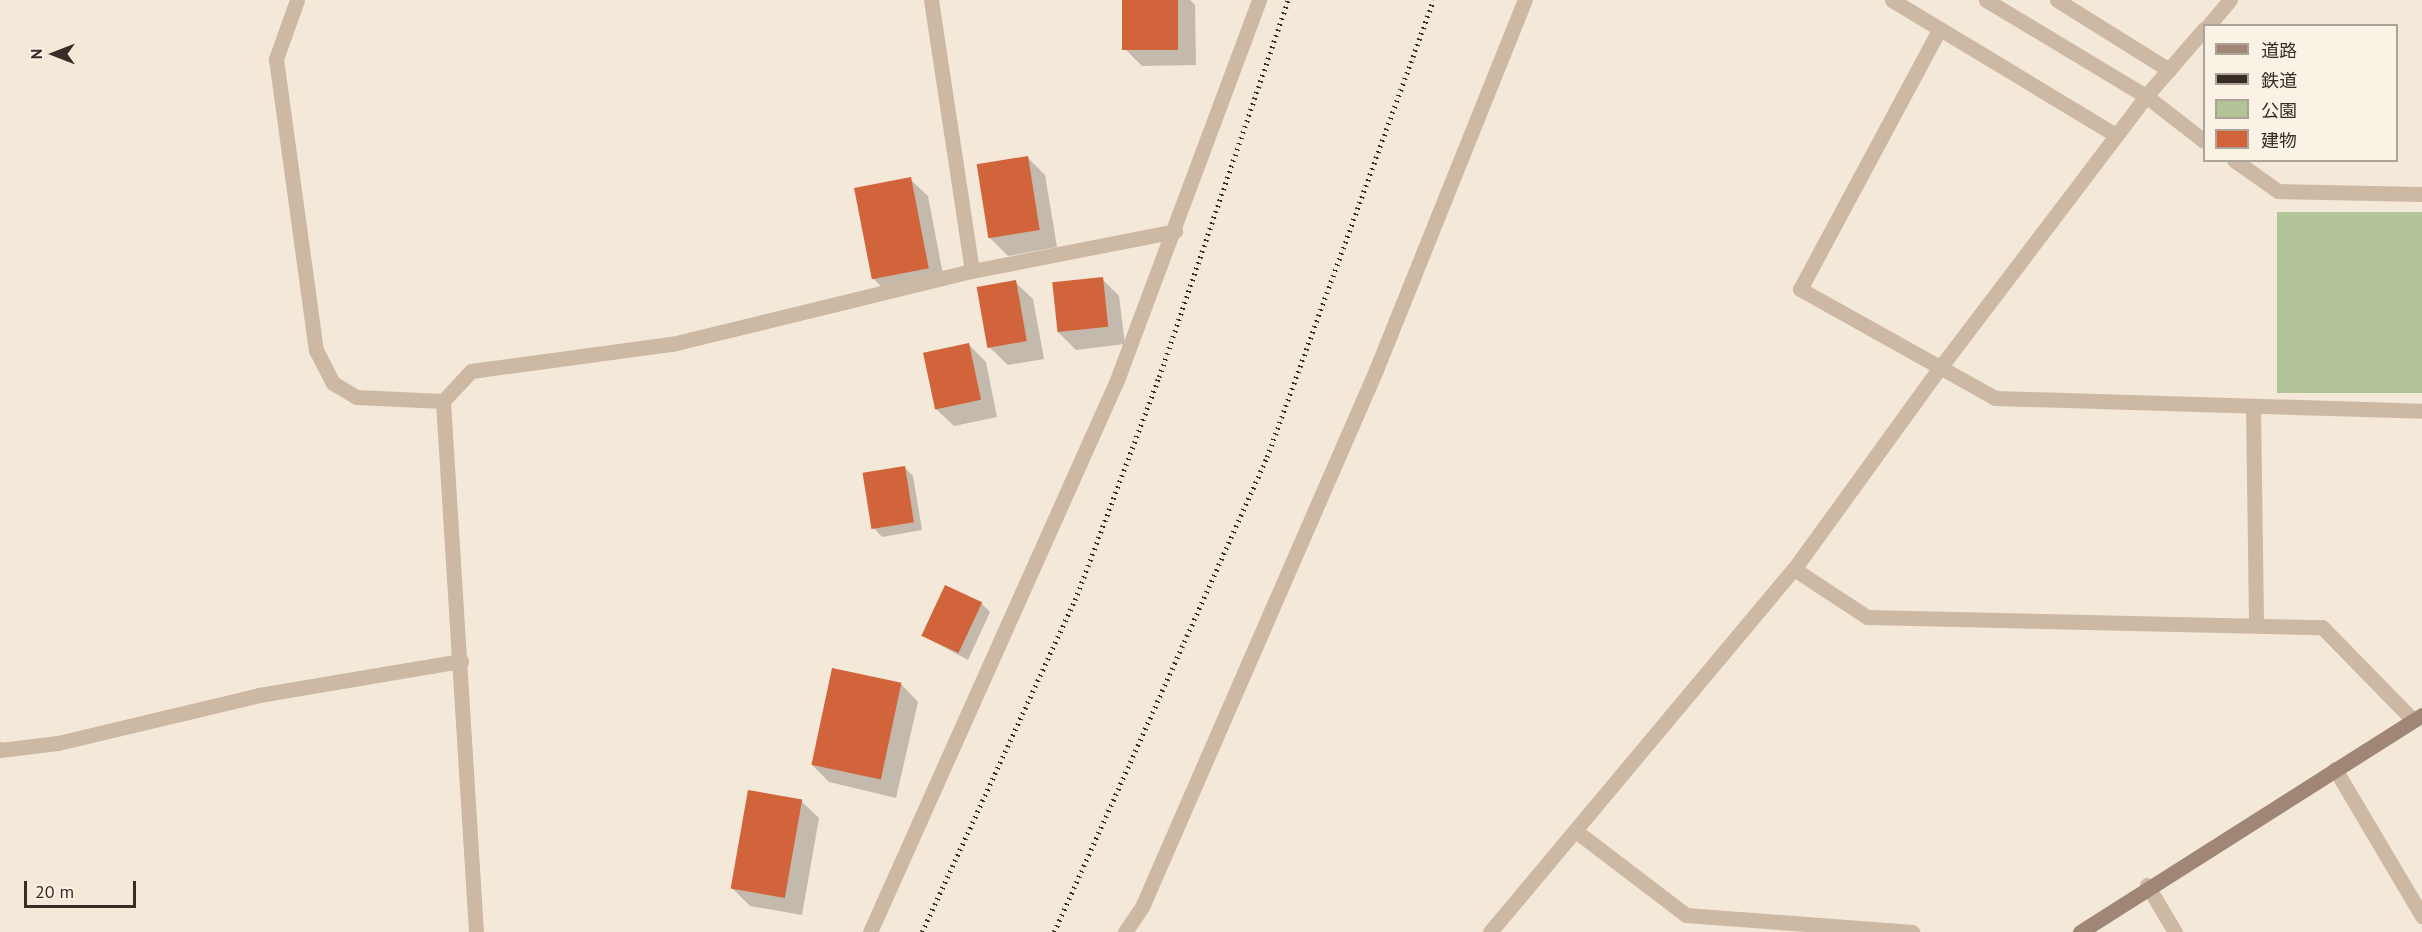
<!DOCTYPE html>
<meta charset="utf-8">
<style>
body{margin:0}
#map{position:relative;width:2422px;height:932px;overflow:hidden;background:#f4e8d9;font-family:"PT Sans","Noto Sans JP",sans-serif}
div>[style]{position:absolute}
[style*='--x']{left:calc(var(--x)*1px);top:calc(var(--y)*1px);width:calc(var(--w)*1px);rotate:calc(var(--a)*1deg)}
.green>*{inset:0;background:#b3c498;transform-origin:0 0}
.shadow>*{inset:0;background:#0003}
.building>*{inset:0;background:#d1643a;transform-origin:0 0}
.lane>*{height:15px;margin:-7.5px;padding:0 7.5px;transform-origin:7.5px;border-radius:7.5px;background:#cdb8a4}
.street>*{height:15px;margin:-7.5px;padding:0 7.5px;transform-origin:7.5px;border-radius:7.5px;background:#cdb8a4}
.secondary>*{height:15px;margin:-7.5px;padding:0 7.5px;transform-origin:7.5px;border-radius:7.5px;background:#a08775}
.rail>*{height:4.5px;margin-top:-2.25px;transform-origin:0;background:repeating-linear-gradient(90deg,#372c26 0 1.5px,transparent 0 6px)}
span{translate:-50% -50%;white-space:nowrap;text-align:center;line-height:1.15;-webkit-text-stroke:5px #fbf2e6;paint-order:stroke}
.legend{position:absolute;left:2203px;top:24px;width:195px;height:138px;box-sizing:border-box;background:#fbf2e6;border:2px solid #ada399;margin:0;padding:8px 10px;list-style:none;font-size:18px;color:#372c26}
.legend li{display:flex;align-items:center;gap:12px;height:30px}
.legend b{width:30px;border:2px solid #ada399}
.north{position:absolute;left:24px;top:24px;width:60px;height:60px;-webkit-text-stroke:4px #fbf2e6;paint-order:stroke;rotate:270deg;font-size:16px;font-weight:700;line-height:24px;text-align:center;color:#372c26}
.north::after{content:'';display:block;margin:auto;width:21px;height:27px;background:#372c26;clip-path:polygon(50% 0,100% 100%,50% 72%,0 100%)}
.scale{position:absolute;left:24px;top:881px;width:112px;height:27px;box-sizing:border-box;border:3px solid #372c26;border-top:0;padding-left:8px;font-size:18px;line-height:21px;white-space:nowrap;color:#372c26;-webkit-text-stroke:4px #fbf2e6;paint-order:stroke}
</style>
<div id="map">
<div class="green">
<div style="left:2277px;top:212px;width:145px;height:181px"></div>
</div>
<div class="shadow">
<div style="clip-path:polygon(1124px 0,1190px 0,1195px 5px,1196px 65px,1142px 66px,1125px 49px)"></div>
<div style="clip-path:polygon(1028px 158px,1045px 175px,1057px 247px,1008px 256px,990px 238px)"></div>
<div style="clip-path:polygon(910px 179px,928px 196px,945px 285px,890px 296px,873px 278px)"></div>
<div style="clip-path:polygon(1102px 279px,1119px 296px,1125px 344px,1076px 350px,1058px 332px)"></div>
<div style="clip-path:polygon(1015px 282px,1033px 299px,1044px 359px,1008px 365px,990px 348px,979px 288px)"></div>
<div style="clip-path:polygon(969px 345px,986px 362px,997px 417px,954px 426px,936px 409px)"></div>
<div style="clip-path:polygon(904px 467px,913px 476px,922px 530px,882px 537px,874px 528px)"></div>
<div style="clip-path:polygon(981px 603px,990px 612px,968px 660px,923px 636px)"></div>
<div style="clip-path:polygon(833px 669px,901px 684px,918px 702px,896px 798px,829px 782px,812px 765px)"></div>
<div style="clip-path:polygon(801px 801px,819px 818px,802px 915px,750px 906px,732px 888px)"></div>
</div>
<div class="building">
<div style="left:1122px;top:0;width:56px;height:50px"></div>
<div style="left:1028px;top:156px;width:75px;height:52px;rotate:81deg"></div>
<div style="left:911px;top:177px;width:93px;height:58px;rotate:79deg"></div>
<div style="left:1103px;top:277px;width:50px;height:51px;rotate:84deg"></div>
<div style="left:1016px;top:280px;width:62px;height:40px;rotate:80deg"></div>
<div style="left:969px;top:343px;width:58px;height:47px;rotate:78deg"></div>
<div style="left:905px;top:466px;width:57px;height:43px;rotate:81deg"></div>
<div style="left:945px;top:585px;width:41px;height:56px;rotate:25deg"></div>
<div style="left:832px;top:668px;width:71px;height:99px;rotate:12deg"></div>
<div style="left:748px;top:790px;width:55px;height:100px;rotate:10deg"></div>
</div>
<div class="lane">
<div style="--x:0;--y:750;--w:58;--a:-6.9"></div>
<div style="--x:58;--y:743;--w:207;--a:-13.4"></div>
<div style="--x:259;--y:695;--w:205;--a:-9.6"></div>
</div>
<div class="street">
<div style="--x:297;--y:0;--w:63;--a:109.6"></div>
<div style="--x:276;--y:59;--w:294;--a:82.2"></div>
<div style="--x:316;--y:350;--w:37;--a:63"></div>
<div style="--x:333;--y:383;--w:27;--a:31"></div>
<div style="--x:356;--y:397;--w:87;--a:2.6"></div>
<div style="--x:931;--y:0;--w:274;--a:81.4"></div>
<div style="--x:1892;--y:0;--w:262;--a:31.1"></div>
<div style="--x:1986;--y:0;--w:187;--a:31"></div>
<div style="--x:2146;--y:96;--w:73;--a:37.8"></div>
<div style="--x:2057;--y:0;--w:132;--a:32"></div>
<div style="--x:2208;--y:26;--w:34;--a:-50"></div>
<div style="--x:1939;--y:30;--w:294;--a:118.2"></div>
<div style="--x:1800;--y:289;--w:223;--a:29.2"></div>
<div style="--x:1995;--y:398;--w:427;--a:1.7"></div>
<div style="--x:2234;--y:160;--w:54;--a:35.2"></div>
<div style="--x:2278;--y:191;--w:144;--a:1.2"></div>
<div style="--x:2253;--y:406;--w:219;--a:89.2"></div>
<div style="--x:1794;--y:569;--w:87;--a:33.3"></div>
<div style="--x:1867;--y:617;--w:455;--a:1.3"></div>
<div style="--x:2322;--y:627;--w:130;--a:45.6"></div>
<div style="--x:0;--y:749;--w:1;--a:90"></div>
<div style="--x:2335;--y:769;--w:171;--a:59.4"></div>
<div style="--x:1577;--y:832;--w:137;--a:37.3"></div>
<div style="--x:1686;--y:915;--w:227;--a:4.3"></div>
<div style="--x:2147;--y:885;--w:55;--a:59.2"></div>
<div style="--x:476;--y:932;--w:532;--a:-93.56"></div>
<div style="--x:443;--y:401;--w:41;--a:-47"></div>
<div style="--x:471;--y:371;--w:203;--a:-7.7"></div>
<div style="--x:672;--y:344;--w:309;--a:-13.7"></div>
<div style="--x:972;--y:271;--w:207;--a:-11.1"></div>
<div style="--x:870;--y:932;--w:605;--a:-65.89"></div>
<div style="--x:1117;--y:380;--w:406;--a:-69.5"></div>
<div style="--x:1125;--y:932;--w:30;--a:-56"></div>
<div style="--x:1142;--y:907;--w:586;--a:-66.45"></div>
<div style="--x:1376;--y:370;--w:399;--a:-68.1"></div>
<div style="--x:1490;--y:932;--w:473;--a:-50.1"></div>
<div style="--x:1794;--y:569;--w:247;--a:-54.1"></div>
<div style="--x:1939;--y:369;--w:343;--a:-52.8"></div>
<div style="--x:2146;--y:96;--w:89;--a:-49.1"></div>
</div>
<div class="secondary">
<div style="--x:2080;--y:932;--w:405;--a:-32.4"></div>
</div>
<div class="rail">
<div style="--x:922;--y:932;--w:366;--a:-65.3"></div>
<div style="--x:1075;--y:600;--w:238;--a:-69.4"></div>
<div style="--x:1159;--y:377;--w:398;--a:-71.1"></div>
<div style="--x:1054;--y:932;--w:521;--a:-65.85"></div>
<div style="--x:1267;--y:457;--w:486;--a:-70"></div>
</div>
<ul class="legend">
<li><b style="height:8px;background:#a08775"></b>道路</li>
<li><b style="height:8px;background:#372c26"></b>鉄道</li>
<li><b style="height:16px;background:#b3c498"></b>公園</li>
<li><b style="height:16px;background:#d1643a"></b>建物</li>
</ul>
<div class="north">N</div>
<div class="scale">20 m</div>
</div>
